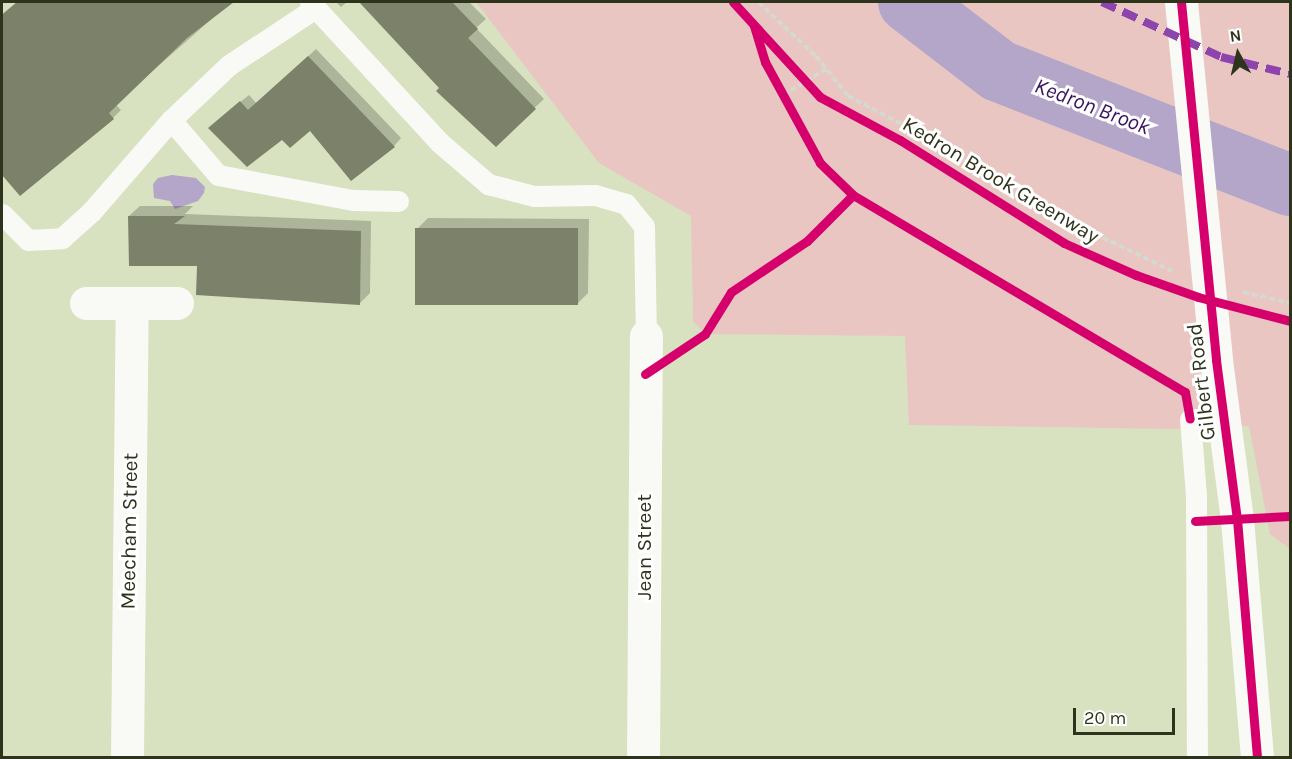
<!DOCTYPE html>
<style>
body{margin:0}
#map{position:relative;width:1292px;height:759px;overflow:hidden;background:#d8e1c0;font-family:Karla,sans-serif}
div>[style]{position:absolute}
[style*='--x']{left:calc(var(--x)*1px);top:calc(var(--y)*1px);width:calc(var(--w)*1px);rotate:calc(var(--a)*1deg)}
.green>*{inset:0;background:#e9c6c2}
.water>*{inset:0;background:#b3a6c9}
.shadow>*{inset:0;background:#0003}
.river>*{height:62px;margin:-31px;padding:0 31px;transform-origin:31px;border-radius:31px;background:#b3a6c9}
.building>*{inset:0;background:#7c8169;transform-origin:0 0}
.path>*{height:4px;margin-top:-2px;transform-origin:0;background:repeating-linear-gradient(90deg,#d6d9cf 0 6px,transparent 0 9px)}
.service>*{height:21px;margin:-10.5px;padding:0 10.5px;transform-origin:10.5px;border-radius:10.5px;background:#f9faf6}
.minor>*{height:33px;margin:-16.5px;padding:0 16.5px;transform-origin:16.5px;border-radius:16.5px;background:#f9faf6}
.tertiary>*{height:33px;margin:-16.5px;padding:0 16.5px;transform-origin:16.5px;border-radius:16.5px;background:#f9faf6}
.quiet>*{height:8px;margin-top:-4px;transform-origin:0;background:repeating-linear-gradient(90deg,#8e44ad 0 15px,transparent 0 23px)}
.cycleway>*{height:9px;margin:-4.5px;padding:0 4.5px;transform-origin:4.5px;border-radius:4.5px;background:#d6006c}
span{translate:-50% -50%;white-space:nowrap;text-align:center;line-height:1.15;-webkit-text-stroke:6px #fff;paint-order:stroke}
.street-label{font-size:21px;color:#2e341c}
.water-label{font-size:22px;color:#3a1662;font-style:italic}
.frame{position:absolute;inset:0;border:3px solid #2e341c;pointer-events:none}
.north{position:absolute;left:1208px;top:24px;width:60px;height:60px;-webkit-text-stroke:4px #fff;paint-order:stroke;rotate:352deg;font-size:16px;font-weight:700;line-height:24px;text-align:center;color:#2e341c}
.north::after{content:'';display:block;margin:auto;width:21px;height:27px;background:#2e341c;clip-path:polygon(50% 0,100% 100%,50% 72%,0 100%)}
.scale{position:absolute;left:1073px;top:708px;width:102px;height:27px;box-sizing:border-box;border:3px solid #2e341c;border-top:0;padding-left:8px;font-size:18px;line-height:21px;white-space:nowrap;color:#2e341c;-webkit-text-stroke:4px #fff;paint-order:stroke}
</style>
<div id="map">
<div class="green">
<div style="clip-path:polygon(476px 2px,1290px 2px,1290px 549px,1270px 534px,1249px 426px,1178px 429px,909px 425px,905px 336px,705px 334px,693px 321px,691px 216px,599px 163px)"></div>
</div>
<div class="water">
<div style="clip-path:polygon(172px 175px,196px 178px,205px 187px,204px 193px,198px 201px,175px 209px,170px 201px,154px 198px,153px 184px,158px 178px)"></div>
</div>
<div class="shadow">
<div style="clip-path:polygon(17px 2px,231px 2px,115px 104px,121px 110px,113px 118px,20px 193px,2px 173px,2px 14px)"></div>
<div style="clip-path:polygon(336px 2px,347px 2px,341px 7px)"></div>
<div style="clip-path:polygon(361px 2px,469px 2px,486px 19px,476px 28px,544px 99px,495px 145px)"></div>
<div style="clip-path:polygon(316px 49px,401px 138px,394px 146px,310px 129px,282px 138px,218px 120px,249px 95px,257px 104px)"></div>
<div style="clip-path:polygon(140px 206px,193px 206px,185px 214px,371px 221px,370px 293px,359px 304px,199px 264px,129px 216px)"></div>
<div style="clip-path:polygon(428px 218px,589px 219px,588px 293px,576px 305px,417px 229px)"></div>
</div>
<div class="river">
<div style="--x:909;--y:2;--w:113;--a:37.5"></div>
<div style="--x:999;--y:71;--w:313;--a:21.4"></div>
</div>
<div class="building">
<div style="clip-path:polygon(17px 2px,234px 2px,187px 38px,109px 113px,114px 119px,20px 196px,2px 175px,2px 15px)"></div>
<div style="clip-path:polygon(359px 2px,452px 2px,478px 29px,468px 38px,536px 109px,496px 147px,436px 91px,439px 88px)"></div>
<div style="clip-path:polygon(308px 56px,395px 147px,351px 181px,310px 131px,290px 148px,282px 140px,247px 167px,208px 128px,240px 101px,248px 110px)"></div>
<div style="clip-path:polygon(128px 216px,185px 216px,174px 224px,361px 231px,360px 305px,196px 295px,197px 266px,129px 266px)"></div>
<div style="left:415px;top:228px;width:163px;height:77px"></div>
</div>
<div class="path">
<div style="--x:758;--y:2;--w:79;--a:43"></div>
<div style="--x:816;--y:56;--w:51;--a:51.3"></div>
<div style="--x:848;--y:96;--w:87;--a:27.5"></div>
<div style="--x:925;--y:136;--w:124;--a:32.2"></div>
<div style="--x:1030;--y:202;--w:158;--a:25.9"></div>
<div style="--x:783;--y:95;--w:50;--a:-31.2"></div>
<div style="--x:1243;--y:292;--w:48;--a:13.2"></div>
</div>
<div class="service">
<div style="--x:310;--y:2;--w:190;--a:47.3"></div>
<div style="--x:439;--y:142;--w:65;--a:40.6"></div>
<div style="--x:488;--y:184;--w:48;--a:14.6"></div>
<div style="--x:534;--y:196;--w:61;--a:-0.9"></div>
<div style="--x:595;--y:195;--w:32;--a:16"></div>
<div style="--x:626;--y:204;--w:28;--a:51"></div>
<div style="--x:644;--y:226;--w:110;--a:89"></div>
<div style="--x:171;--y:120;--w:72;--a:49.5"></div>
<div style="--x:218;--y:175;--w:137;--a:10.5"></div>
<div style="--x:353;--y:200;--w:45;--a:1.3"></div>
<div style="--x:2;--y:214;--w:37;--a:45"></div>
<div style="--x:28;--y:240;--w:34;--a:-3"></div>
<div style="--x:62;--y:238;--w:39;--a:-42"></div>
<div style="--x:91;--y:212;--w:122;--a:-49"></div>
<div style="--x:171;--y:120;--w:80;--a:-43.5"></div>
<div style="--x:229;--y:65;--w:103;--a:-33.5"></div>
<div style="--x:1190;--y:419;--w:77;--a:85.5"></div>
<div style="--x:1196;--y:496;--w:262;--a:89.8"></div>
</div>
<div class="minor">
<div style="--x:86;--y:303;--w:91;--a:0"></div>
<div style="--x:127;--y:758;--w:454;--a:-89.4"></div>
<div style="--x:643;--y:758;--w:422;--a:-89.6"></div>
</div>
<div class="tertiary">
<div style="--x:1181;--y:2;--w:360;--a:84.4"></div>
<div style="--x:1216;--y:360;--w:160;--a:82.5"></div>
<div style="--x:1237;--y:519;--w:240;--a:85.2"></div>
</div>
<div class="quiet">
<div style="--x:1102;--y:2;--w:131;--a:24.8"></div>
<div style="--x:1221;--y:57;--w:71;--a:13.8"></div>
</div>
<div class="cycleway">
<div style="--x:733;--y:2;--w:129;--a:47.5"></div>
<div style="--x:820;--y:97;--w:91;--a:28.3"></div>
<div style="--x:900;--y:140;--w:194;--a:32.1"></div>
<div style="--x:1064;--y:243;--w:79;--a:24"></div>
<div style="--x:1136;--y:275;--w:66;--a:19.5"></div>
<div style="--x:1198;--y:297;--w:95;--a:14.6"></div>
<div style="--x:1181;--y:2;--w:360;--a:84.4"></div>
<div style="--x:1216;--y:360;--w:160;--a:82.5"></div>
<div style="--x:1237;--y:519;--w:240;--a:85.2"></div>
<div style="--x:754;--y:26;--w:38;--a:73"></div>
<div style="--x:765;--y:62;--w:115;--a:61.4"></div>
<div style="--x:820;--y:163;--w:46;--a:44.1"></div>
<div style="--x:853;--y:195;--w:386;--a:30.7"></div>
<div style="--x:1185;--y:392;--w:27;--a:80"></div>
<div style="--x:645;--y:374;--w:72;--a:-33.7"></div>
<div style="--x:705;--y:334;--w:49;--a:-58.2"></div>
<div style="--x:731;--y:292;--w:92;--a:-33.9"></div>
<div style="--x:807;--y:241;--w:65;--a:-45"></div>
<div style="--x:1195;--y:521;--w:95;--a:-3"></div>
</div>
<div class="street-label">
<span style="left:1001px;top:180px;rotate:31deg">Kedron Brook Greenway</span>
<span style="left:1201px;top:382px;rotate:-97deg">Gilbert Road</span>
<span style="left:129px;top:531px;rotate:-89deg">Meecham Street</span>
<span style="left:644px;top:547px;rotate:-90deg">Jean Street</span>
</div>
<div class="water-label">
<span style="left:1092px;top:107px;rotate:21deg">Kedron Brook</span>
</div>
<div class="frame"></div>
<div class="north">N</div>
<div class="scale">20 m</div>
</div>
